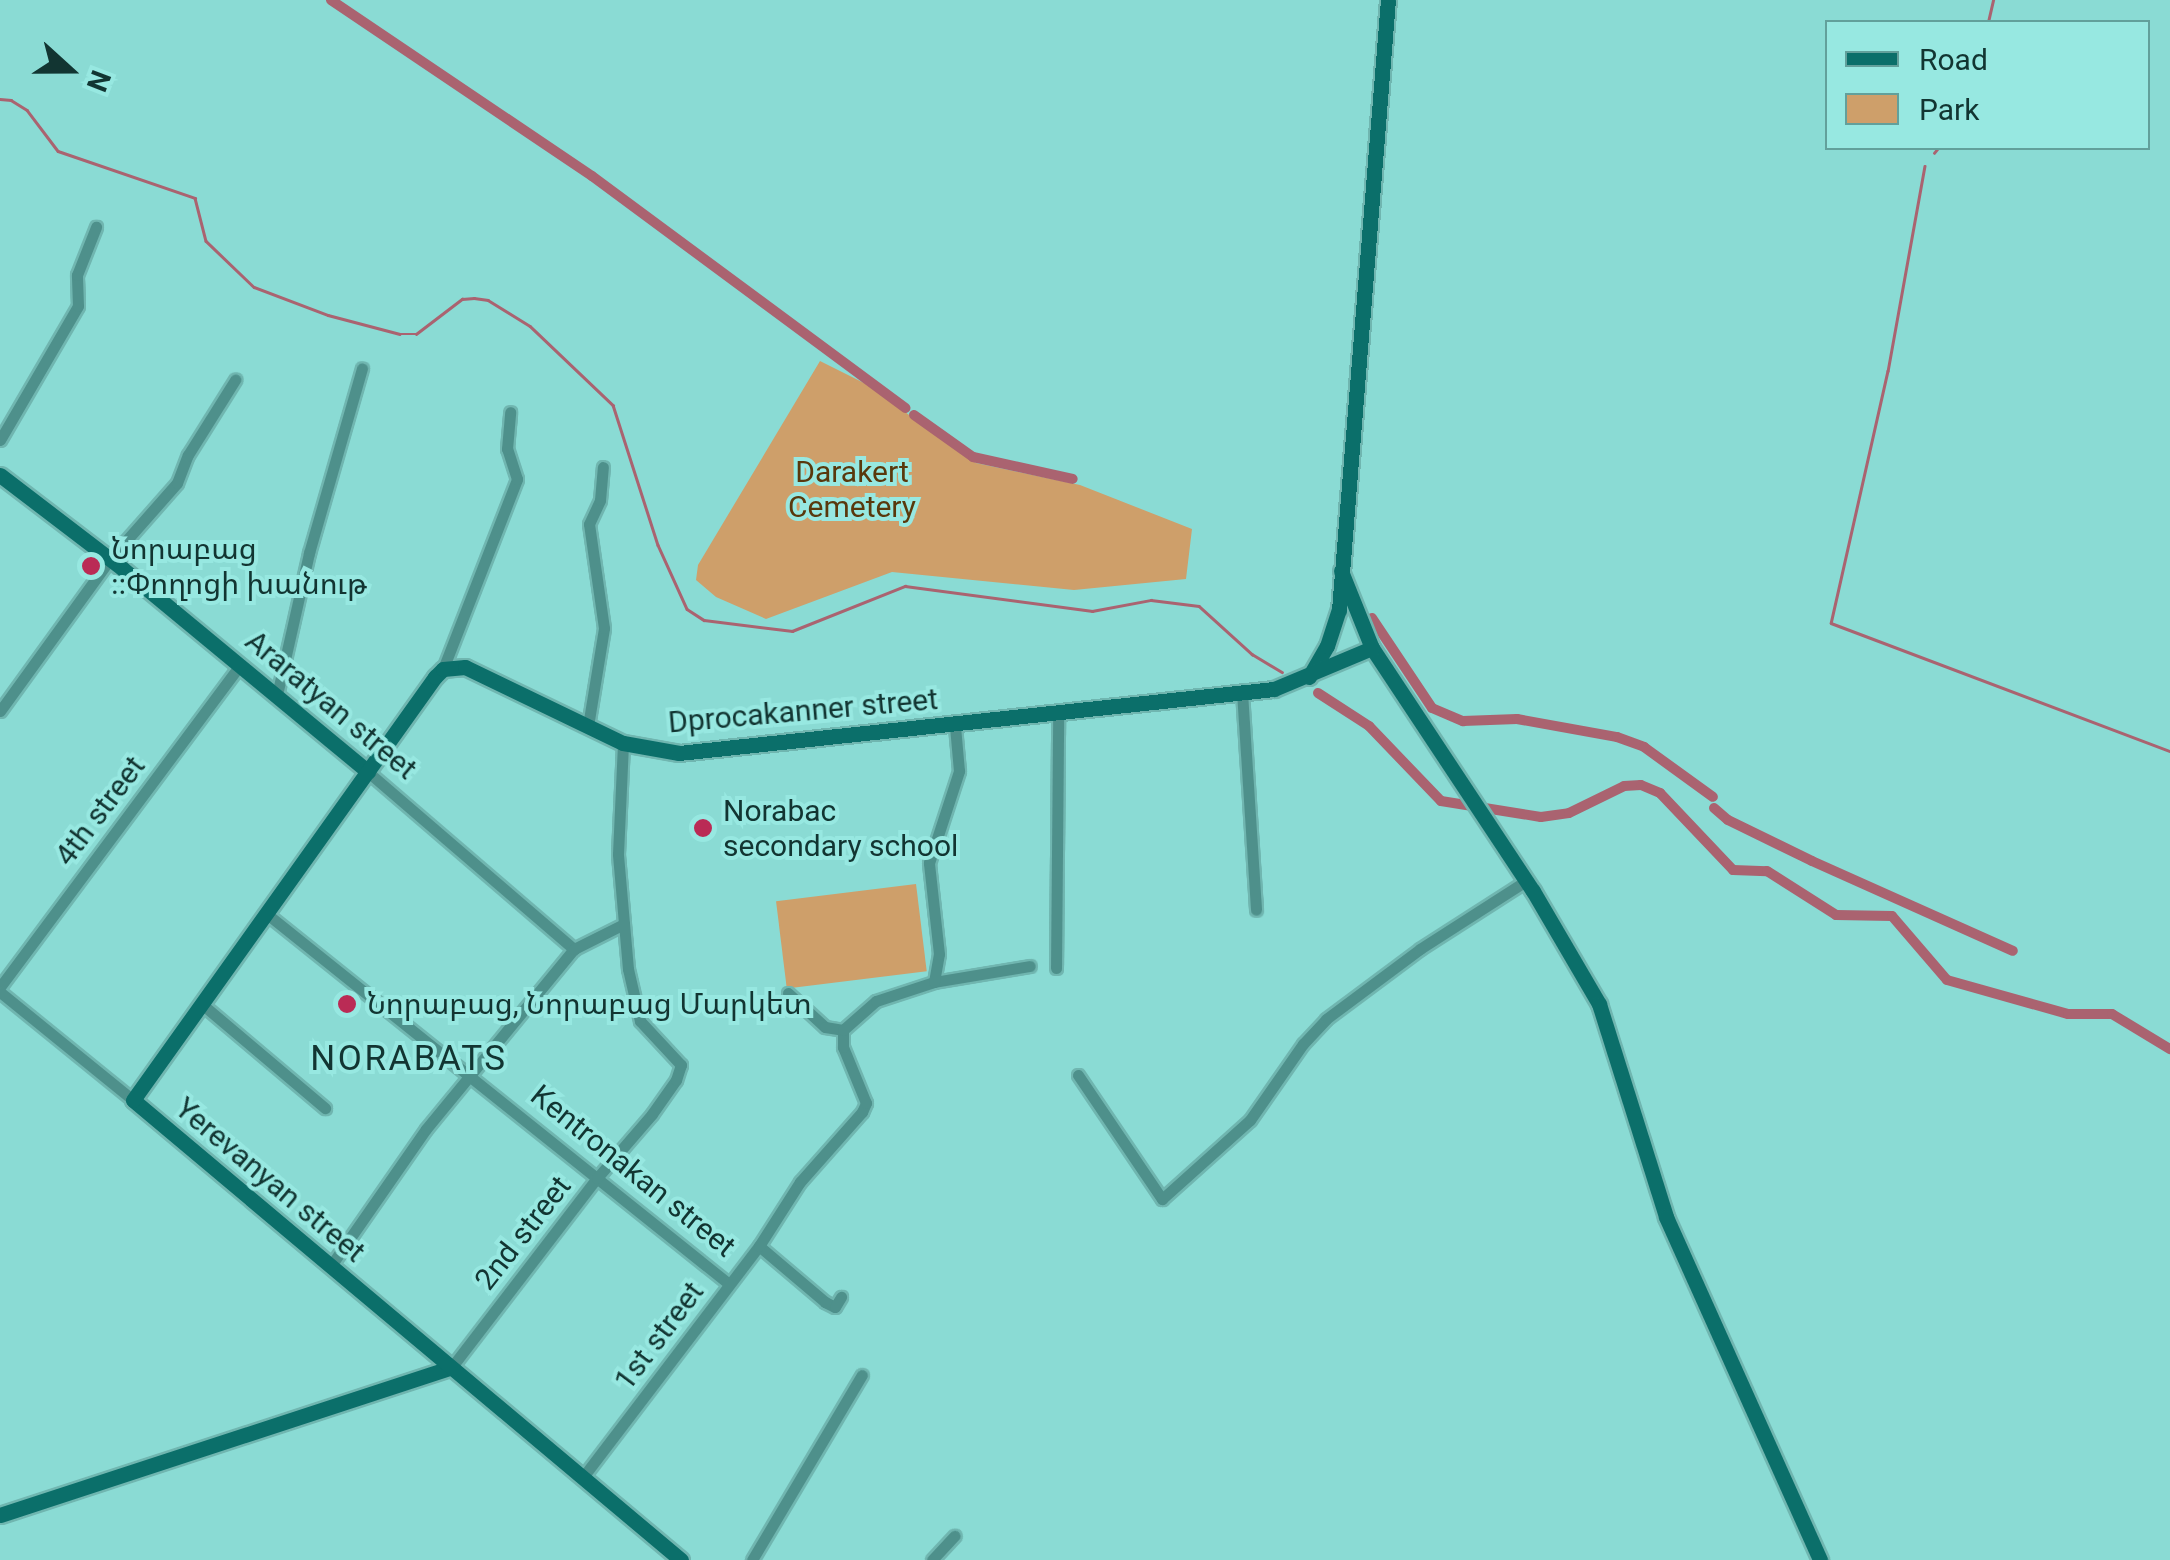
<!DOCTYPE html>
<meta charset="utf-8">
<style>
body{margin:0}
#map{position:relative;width:2170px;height:1560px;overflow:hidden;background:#8adbd4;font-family:Roboto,"Noto Sans Armenian",sans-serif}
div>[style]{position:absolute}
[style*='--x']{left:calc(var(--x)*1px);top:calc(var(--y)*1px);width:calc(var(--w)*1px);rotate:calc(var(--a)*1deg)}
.green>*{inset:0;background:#ce9f6a;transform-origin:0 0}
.stream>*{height:2.5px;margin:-1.25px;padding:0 1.25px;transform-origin:1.25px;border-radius:1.25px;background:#aa6370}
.canal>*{height:10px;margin:-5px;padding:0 5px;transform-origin:5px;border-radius:5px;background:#aa6370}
.roads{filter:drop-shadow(2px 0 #70b6b0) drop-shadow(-2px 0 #70b6b0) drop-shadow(0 2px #70b6b0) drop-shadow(0 -2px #70b6b0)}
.minor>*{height:11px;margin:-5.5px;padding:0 5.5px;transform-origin:5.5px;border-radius:5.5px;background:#4e908b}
.secondary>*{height:15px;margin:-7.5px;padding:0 7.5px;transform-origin:7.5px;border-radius:7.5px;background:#0b6f6a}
.dots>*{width:28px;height:28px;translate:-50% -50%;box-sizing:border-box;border:5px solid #97e8e1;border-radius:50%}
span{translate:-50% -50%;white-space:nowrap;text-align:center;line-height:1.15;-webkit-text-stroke:8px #97e8e1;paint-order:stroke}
.park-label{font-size:30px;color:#59380c}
.poi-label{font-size:30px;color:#123532}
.left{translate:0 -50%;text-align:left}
.street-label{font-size:30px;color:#123532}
.quarter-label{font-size:35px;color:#123532;letter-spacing:2.5px}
.legend{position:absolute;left:1825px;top:20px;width:325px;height:130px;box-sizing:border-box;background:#97e8e1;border:2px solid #62a09b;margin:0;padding:12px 18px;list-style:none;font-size:30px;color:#123532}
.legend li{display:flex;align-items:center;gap:20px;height:50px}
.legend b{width:50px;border:2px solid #62a09b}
.north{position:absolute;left:20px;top:20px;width:100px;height:100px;-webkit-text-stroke:8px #97e8e1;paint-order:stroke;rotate:111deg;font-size:28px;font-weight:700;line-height:40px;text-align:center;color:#123532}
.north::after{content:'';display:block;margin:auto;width:35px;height:45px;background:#123532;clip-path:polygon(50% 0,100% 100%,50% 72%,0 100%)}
</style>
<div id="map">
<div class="green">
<div style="clip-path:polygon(820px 361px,866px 384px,976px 463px,1080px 485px,1192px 529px,1186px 579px,1074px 590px,892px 572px,766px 619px,716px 597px,696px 580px,698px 565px)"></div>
<div style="left:916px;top:884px;width:88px;height:141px;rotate:83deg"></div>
</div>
<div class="stream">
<div style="--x:1988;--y:22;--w:23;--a:-77"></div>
<div style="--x:0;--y:99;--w:11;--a:5"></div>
<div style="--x:11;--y:100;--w:19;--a:32"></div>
<div style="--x:27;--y:110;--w:51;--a:52.9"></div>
<div style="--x:58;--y:151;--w:145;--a:18.9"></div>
<div style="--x:195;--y:198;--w:44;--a:75.7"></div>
<div style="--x:206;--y:241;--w:66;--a:43.8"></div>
<div style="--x:254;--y:287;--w:79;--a:20.7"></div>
<div style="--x:328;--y:315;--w:74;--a:14.8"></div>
<div style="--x:400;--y:334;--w:16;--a:0"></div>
<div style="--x:416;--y:334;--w:58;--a:-37.3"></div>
<div style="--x:462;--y:299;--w:12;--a:-5"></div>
<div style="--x:474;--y:298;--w:14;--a:8"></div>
<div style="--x:488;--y:300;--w:49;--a:31.8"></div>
<div style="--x:530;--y:326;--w:115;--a:43.6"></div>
<div style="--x:613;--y:405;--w:147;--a:72.2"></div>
<div style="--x:658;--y:545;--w:70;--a:65.6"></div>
<div style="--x:687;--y:609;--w:20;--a:33"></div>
<div style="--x:704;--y:620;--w:89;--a:7.1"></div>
<div style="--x:792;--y:631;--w:122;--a:-21.7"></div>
<div style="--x:905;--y:586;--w:189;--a:7.6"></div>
<div style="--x:1092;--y:611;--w:60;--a:-10.6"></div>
<div style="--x:1151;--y:600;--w:48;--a:7.1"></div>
<div style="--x:1199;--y:606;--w:72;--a:42.2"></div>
<div style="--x:1252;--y:654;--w:35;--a:31"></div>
<div style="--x:1934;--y:153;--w:6;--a:-51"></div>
<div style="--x:1925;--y:166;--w:208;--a:100.2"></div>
<div style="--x:1888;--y:371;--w:258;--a:102.7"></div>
<div style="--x:1831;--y:623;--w:362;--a:20.7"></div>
</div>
<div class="canal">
<div style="--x:331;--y:0;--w:315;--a:34"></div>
<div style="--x:592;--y:176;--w:390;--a:36.5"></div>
<div style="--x:914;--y:415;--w:72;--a:35.4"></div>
<div style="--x:973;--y:457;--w:102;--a:12.4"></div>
<div style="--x:1372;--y:618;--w:108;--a:56.3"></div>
<div style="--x:1432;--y:708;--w:34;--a:23"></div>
<div style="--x:1463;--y:721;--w:54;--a:-2.1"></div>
<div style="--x:1517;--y:719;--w:102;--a:10.2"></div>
<div style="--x:1617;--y:737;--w:29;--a:20"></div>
<div style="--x:1644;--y:747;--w:85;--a:35.9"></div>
<div style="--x:1318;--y:693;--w:61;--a:32.9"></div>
<div style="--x:1369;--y:726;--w:104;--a:46.2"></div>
<div style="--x:1441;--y:801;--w:101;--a:9.1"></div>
<div style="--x:1541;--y:817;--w:28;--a:-8"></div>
<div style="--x:1569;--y:813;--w:61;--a:-26.1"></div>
<div style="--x:1624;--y:786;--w:17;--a:-3"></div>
<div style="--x:1641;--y:785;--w:21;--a:23"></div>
<div style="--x:1660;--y:793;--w:106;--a:46.5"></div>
<div style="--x:1733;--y:870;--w:34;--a:2"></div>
<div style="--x:1767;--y:871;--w:82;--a:32.5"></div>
<div style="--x:1836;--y:915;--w:56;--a:1"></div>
<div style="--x:1892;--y:916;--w:84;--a:49.3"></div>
<div style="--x:1947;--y:980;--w:126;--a:15.7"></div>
<div style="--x:2068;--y:1014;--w:44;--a:0"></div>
<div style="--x:2112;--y:1014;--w:68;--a:31.1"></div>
<div style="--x:1714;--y:808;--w:18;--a:41"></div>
<div style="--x:1728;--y:820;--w:93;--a:26"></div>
<div style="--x:1812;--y:861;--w:220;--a:24.1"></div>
</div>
<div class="roads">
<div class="minor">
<div style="--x:0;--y:440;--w:155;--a:-59.8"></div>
<div style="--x:78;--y:306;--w:31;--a:-92"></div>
<div style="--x:77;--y:275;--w:52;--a:-68.4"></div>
<div style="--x:443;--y:669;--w:204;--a:-68.7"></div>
<div style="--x:517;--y:479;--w:32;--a:-108"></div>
<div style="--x:507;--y:449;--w:37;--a:-85"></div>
<div style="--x:1242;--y:692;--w:218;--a:86.3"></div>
<div style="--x:277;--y:695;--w:146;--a:-77.3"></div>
<div style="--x:309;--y:553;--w:192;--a:-74"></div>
<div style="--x:0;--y:711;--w:188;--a:-54.1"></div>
<div style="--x:110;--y:559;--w:101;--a:-48.6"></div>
<div style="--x:177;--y:483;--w:30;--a:-69"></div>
<div style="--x:188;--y:455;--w:89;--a:-57.9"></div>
<div style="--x:588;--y:726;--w:99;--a:-80.7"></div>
<div style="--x:604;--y:628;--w:105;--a:-98.2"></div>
<div style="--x:589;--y:524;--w:26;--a:-65"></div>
<div style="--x:600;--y:500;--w:33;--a:-85"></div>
<div style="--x:368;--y:772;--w:272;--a:40.7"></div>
<div style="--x:267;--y:914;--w:592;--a:38.69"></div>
<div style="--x:1056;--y:968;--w:254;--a:-89.5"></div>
<div style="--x:934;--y:982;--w:97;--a:-9.5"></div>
<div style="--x:0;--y:987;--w:402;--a:-53.3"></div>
<div style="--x:0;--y:992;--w:171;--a:39.1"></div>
<div style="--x:788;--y:993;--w:50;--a:42.6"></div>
<div style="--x:825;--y:1027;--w:18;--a:9"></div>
<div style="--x:203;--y:1005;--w:160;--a:40.2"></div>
<div style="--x:1078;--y:1075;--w:150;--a:55.9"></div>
<div style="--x:1162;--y:1199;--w:118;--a:-41.9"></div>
<div style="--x:1250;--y:1120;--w:93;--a:-55.1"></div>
<div style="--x:1303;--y:1044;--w:34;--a:-47"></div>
<div style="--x:1326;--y:1019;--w:117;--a:-36.7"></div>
<div style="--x:1420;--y:949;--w:126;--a:-32.7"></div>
<div style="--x:759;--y:1246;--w:87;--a:40.3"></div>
<div style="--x:825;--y:1302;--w:11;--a:27"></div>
<div style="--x:835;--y:1307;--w:12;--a:-59"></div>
<div style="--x:330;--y:1267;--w:168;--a:-55.2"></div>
<div style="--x:426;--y:1129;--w:233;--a:-50.6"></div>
<div style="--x:574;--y:949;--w:56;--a:-26.6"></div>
<div style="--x:451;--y:1368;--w:240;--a:-52.5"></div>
<div style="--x:597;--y:1178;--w:84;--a:-49.3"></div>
<div style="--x:652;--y:1114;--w:42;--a:-54.8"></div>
<div style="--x:676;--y:1080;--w:16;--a:-72"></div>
<div style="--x:681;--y:1065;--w:60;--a:-133"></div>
<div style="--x:640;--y:1021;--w:53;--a:-103"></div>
<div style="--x:628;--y:969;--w:115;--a:-95"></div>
<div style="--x:618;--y:854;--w:111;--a:-87.4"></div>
<div style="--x:583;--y:1477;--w:290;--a:-52.7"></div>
<div style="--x:759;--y:1246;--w:76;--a:-57.4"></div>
<div style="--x:800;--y:1182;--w:94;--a:-48.5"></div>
<div style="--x:862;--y:1112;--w:10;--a:-66"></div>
<div style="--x:866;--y:1103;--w:61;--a:-112.3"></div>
<div style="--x:843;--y:1047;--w:17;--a:-90"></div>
<div style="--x:843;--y:1030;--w:44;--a:-41.3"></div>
<div style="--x:876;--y:1001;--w:61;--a:-18.1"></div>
<div style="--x:934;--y:982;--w:28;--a:-80"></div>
<div style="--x:939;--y:954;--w:92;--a:-96.3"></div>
<div style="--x:929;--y:863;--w:97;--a:-71.9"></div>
<div style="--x:959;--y:771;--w:45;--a:-95.1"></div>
<div style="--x:752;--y:1560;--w:215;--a:-59.3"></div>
<div style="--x:932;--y:1560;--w:33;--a:-47"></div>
</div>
<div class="secondary">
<div style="--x:0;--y:475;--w:155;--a:37.4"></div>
<div style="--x:123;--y:569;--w:318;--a:39.6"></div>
<div style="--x:1341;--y:571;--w:83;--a:68.1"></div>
<div style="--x:1372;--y:648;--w:291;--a:56.5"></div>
<div style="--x:1533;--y:891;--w:131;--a:59.7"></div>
<div style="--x:1599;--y:1004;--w:223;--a:72.5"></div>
<div style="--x:1666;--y:1217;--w:376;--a:65.8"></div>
<div style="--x:1309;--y:677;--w:36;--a:-60"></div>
<div style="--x:1327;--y:646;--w:38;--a:-72"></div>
<div style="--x:1339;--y:610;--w:612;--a:-85.41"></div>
<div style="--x:0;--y:1515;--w:474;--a:-18.1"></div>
<div style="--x:681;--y:1560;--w:715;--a:-139.99"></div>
<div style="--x:133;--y:1100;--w:520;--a:-54.48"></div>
<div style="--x:435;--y:677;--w:11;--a:-45"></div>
<div style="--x:443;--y:669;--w:22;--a:-5"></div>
<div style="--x:465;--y:667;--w:175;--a:25.7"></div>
<div style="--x:623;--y:743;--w:57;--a:10.1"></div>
<div style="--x:679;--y:753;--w:598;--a:-6.14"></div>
<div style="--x:1274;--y:689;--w:106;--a:-22.7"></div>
</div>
</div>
<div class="dots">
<div style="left:91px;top:566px;background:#ba2b55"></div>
<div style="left:703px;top:828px;background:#ba2b55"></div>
<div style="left:347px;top:1004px;background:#ba2b55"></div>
</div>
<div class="park-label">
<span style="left:852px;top:489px">Darakert<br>Cemetery</span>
</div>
<div class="poi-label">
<span class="left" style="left:111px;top:566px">Նորաբաց<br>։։Փողոցի խանութ</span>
<span class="left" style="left:723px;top:828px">Norabac<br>secondary school</span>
<span class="left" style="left:367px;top:1004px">Նորաբաց, Նորաբաց Մարկետ</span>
</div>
<div class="street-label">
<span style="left:331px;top:705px;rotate:40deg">Araratyan street</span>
<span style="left:803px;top:711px;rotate:-5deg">Dprocakanner street</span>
<span style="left:100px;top:811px;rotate:-53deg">4th street</span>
<span style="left:633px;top:1171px;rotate:39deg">Kentronakan street</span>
<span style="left:270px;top:1180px;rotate:40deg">Yerevanyan street</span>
<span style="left:523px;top:1233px;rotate:-52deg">2nd street</span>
<span style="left:659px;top:1336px;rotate:-53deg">1st street</span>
</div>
<div class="quarter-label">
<span style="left:409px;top:1059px">NORABATS</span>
</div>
<ul class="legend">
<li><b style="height:12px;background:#0b6f6a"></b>Road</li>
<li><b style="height:28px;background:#ce9f6a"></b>Park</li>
</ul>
<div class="north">N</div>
</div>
